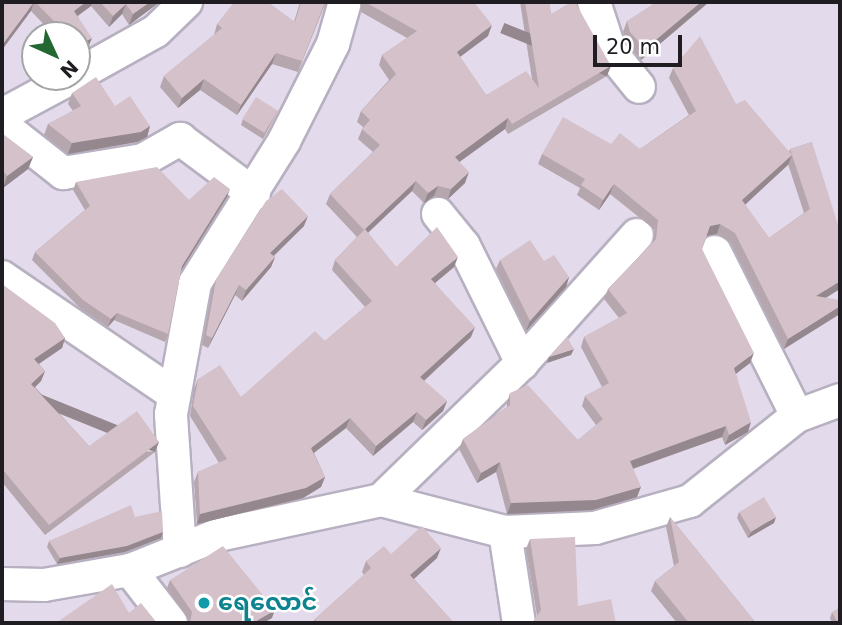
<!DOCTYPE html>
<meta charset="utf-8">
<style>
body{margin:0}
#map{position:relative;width:842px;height:625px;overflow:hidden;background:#e3dbec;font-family:"DejaVu Sans","Noto Sans Myanmar",sans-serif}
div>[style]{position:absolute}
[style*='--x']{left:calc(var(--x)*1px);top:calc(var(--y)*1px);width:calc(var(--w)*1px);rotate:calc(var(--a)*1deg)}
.roads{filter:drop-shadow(2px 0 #b7b0c0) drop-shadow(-2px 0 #b7b0c0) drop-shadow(0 2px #b7b0c0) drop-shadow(0 -2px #b7b0c0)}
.minor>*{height:32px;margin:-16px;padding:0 16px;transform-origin:16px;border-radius:16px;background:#fff}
.wall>*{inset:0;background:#b6a6ae}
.shaded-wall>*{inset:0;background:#94878d;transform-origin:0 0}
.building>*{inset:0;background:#d4c1ca;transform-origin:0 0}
.dots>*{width:19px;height:19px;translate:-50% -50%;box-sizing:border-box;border:4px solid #fff;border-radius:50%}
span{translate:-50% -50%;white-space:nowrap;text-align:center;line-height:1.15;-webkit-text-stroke:5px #fff;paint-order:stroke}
.culture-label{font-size:24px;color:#0d838f;font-weight:700}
.left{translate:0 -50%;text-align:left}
.frame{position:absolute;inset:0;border:4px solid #1f1c22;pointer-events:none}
.north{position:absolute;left:21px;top:21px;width:70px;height:70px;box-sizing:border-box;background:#fff;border:2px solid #a5a4a7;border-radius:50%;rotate:135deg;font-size:19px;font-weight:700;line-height:28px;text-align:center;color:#1f1c22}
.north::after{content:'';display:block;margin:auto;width:24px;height:32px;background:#236833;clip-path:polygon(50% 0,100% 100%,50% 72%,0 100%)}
.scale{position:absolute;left:593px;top:35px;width:89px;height:32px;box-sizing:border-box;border:4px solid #1f1c22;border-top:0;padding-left:9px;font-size:21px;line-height:24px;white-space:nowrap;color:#1f1c22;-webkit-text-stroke:5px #fff;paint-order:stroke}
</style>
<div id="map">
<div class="roads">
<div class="minor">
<div style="--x:594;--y:2;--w:52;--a:71.9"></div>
<div style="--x:610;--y:51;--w:46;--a:51.1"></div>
<div style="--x:77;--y:75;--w:90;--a:-29.1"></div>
<div style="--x:156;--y:31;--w:42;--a:-44"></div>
<div style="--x:2;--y:115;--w:81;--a:-28.2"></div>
<div style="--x:2;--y:125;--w:78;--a:38.2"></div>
<div style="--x:63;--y:173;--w:81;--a:-9.2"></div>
<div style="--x:143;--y:160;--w:43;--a:-29.6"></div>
<div style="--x:180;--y:139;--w:92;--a:36.6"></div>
<div style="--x:438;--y:214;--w:41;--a:50.9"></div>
<div style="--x:464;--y:246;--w:131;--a:63.6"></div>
<div style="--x:715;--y:252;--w:183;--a:63.4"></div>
<div style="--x:2;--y:277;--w:206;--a:34.3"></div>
<div style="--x:381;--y:500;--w:197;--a:-44.2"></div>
<div style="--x:522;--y:363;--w:172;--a:-48.1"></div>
<div style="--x:505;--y:532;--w:92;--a:81.3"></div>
<div style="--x:180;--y:551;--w:137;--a:-93.8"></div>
<div style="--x:171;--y:414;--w:133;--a:-79.6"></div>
<div style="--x:195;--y:283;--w:168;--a:-57.9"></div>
<div style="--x:284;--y:141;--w:109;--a:-63.2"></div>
<div style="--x:333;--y:44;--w:44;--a:-74.1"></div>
<div style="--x:130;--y:570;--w:67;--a:52.3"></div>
<div style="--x:2;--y:584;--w:42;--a:1.4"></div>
<div style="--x:44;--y:585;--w:87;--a:-9.9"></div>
<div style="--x:130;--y:570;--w:95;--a:-21.7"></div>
<div style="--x:218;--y:535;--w:167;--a:-12.1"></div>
<div style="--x:381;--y:500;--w:128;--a:14.5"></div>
<div style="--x:505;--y:532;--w:90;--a:-2.5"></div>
<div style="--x:595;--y:528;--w:99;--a:-15.9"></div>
<div style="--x:690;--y:501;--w:137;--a:-38.5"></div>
<div style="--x:797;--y:416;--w:46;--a:-20.4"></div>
</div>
</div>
<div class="wall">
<div style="clip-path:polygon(2px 2px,158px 2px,157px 4px,129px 25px,122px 14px,109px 27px,91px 6px,78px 16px,88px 48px,77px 54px,77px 35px,54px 35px,31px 11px)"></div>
<div style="clip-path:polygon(300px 2px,326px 2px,298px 72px,272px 64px,237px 115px,200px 90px,178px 108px,160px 87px,164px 76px,214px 35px,217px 24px,294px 22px)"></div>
<div style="clip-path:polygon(360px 2px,474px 2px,488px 36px,460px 57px,486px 95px,532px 79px,520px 2px,549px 2px,551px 14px,607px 76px,508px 134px,505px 129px,459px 162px,465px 183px,448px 199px,434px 196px,424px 203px,412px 191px,368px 233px,396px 267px,454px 267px,435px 283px,471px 337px,424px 381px,447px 401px,443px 411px,422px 430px,413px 422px,373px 456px,346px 428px,314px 453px,325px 477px,321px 487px,303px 498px,197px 524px,194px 482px,198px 472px,219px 463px,190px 416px,194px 389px,198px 379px,241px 397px,325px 341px,365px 307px,332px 270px,335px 260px,357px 237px,326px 204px,330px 194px,373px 152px,358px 139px,363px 127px,357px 122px,361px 111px,389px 80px,379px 65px,382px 55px,407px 38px,361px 12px)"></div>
<div style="clip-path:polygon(709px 2px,641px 60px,626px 42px,623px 32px,627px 21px)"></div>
<div style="clip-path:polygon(evenodd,673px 68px,736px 104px,789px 152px,790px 149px,812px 142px,826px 298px,784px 349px,731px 243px,717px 234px,707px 236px,702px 249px,750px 363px,736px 374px,748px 432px,725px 445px,722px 437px,633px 469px,637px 497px,592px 510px,507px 514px,496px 472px,477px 483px,459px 449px,463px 439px,507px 407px,507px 403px,510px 393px,578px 440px,596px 425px,582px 406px,585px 396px,602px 387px,581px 347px,584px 337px,619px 318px,604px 299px,608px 289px,653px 242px,655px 230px,610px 194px,599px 210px,577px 195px,580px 188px,538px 164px,542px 154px,611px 144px,640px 149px,689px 115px,669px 78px,673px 68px,788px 164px,804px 213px,769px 238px,745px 205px,788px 164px)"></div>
<div style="clip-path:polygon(72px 93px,150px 126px,147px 137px,137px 142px,68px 154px,44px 135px,48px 124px,73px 111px,68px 104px)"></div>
<div style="clip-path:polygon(278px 111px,263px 139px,241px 125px,243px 119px)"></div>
<div style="clip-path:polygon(2px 134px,33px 157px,28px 169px,3px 188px)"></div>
<div style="clip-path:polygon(76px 182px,189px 200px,227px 197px,181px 271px,168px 334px,165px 342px,114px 320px,108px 327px,80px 308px,32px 260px,35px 252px,85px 210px,73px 190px)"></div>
<div style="clip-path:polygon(304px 226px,274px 256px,275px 257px,271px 267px,242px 301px,235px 295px,208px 348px,202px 345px,212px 290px,216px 280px)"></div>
<div style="clip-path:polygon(500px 260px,544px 261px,569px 277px,566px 287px,526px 331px,496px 269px)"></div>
<div style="clip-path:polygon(2px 284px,65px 338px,62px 348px,39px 364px,45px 371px,41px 381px,35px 387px,89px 446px,155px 452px,45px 535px,2px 482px)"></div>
<div style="clip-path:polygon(739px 512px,774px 523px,748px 538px,737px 518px)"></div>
<div style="clip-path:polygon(135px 517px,161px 538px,125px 552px,57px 564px,47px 547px,49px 541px)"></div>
<div style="clip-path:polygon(670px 517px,756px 623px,677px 623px,651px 591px,655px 581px,674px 566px,666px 527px)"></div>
<div style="clip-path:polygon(530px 539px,578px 606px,537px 616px,526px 549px)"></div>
<div style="clip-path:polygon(391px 554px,437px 558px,414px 579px,454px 623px,313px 623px,315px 619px,364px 575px,362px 572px,366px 561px)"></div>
<div style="clip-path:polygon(170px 580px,272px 618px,263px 623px,189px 623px,189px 620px,167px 588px)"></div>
<div style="clip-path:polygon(832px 612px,840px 623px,832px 623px,830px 618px)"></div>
</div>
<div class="shaded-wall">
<div style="clip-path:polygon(34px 2px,31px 11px,2px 50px,2px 45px)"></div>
<div style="clip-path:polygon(86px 2px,92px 2px,91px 6px,70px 21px,74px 11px)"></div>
<div style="clip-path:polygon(150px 2px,158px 2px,157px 4px,129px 25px,133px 14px)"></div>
<div style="clip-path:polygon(701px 2px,709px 2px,641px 60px,645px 49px)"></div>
<div style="clip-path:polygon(126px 4px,122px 14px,109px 27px,113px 16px)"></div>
<div style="clip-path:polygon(492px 25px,488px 36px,453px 62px,457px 52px)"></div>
<div style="clip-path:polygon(92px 38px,88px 48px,77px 54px,78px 45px)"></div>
<div style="clip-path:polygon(276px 53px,272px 64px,237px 115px,241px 105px)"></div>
<div style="left:611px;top:66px;width:11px;height:115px;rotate:112deg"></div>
<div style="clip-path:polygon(204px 79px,200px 90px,178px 108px,182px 98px)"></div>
<div style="clip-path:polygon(508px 118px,505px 129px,451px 168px,455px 157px)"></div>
<div style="clip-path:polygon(150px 126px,147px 137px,137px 142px,68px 154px,72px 143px)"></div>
<div style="clip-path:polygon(792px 155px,788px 165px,738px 211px,742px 200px)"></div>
<div style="clip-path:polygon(33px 157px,28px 169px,3px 188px,7px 176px)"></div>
<div style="clip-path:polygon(469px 172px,465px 183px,448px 199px,451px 189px)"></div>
<div style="clip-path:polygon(416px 181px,412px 191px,360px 240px,364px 230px)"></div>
<div style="clip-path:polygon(614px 184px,610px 194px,599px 210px,603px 200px)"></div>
<div style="clip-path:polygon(438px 186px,434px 196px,424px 203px,428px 193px)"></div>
<div style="clip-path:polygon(230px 189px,227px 197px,179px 274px,182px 266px)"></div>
<div style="clip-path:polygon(308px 216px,304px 226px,266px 263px,270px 253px)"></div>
<div style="clip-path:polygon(720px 224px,717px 234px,706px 236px,710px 226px)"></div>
<div style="clip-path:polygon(275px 257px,271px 267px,242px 301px,246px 290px)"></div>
<div style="clip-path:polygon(458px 257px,454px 267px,428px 289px,431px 279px)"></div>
<div style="clip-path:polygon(569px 277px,566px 287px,526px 331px,530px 321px)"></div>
<div style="clip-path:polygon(840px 281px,840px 289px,813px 306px,816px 296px)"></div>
<div style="clip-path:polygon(239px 285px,235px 295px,208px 348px,212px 338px)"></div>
<div style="clip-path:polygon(840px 306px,840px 314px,784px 349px,788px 339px)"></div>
<div style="clip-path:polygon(117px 313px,114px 320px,108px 327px,111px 319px)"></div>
<div style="clip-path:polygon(475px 327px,471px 337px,417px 387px,420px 377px)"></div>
<div style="clip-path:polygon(65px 338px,62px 348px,31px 369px,34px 359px)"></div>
<div style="clip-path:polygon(574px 349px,571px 355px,547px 363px,549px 357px)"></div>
<div style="clip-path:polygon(754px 353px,750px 363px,730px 378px,734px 368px)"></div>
<div style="clip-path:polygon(45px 371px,41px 381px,28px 394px,31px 384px)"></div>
<div style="clip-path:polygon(447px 401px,443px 411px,422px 430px,426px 420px)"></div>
<div style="clip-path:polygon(417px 412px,413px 422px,373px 456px,376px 446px)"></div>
<div style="clip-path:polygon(350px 418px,346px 428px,307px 458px,311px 448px)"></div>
<div style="clip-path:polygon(751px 422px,748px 432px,725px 445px,729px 435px)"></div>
<div style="clip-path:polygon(726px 426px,722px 437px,626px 471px,630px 461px)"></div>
<div style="left:159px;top:442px;width:11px;height:138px;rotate:112deg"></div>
<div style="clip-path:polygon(500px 462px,496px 472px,477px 483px,481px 473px)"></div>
<div style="clip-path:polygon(325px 477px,321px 487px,303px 498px,197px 524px,200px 514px)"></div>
<div style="clip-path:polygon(641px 487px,637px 497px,592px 510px,507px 514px,511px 503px)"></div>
<div style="clip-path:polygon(776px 517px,774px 523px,748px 538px,751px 532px)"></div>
<div style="clip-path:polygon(163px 532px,161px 538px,125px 552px,57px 564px,60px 558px)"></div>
<div style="clip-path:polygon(441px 548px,437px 558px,407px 585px,410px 575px)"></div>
<div style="clip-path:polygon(275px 610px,272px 618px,263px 623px,253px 623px)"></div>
</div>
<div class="building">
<div style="clip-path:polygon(2px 2px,34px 2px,2px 45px)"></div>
<div style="clip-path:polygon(35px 2px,86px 2px,74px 11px,92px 38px,78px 45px,77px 35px,68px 35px)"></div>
<div style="clip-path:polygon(100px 2px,150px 2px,133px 14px,126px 4px,113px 16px)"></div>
<div style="clip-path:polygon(234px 2px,268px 2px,295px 22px,301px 2px,325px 2px,302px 61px,276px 53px,241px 105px,204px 79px,182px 98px,164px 76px,222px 28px,217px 24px)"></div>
<div style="clip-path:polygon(365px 2px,474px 2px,492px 25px,457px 52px,486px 95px,526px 71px,539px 88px,525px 2px,549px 2px,551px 14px,571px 2px,575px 2px,611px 66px,512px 124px,508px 118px,455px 157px,469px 172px,451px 189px,438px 186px,428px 193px,416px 181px,364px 230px,330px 194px,380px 145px,362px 129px,370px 120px,361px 111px,396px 74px,382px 55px,417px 31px)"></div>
<div style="clip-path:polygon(656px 2px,701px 2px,645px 49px,630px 32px,627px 21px)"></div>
<div style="clip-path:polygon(700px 36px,736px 104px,745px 100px,792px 155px,742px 200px,769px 238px,810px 209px,790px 149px,812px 142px,838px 225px,840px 228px,840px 281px,816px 296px,840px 300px,840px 306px,788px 339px,735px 233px,720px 224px,710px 226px,702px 249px,754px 353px,734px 368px,751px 422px,729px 435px,726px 426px,630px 461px,641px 487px,596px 500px,511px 503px,500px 462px,481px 473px,463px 439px,510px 405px,510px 393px,528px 385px,578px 440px,603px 419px,585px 396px,609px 383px,584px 337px,627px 313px,608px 289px,656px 239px,658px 220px,614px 184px,603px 200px,581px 185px,585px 179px,542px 154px,563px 117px,611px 144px,620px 133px,640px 149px,696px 111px,673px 68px)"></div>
<div style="clip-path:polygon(96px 77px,115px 106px,130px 96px,150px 126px,141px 132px,72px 143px,48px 124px,81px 106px,72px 93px)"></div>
<div style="left:256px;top:97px;width:26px;height:26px;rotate:32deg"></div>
<div style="clip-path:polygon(2px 134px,3px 134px,33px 157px,7px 176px,2px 169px)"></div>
<div style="clip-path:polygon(157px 167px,189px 200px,214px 177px,230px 189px,182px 266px,168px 334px,117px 313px,111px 319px,83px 300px,35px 252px,90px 206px,76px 182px)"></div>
<div style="clip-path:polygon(282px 189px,308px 216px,270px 253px,275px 257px,246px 290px,239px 285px,212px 338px,206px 335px,216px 280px,266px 201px)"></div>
<div style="clip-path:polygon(437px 227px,458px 257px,431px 279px,475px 327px,420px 377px,447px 401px,426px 420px,417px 412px,376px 446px,350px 418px,311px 448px,325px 477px,306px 488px,200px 514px,198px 472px,227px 459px,193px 406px,198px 379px,220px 365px,241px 397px,315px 331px,325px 341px,372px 301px,335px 260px,365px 229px,396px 267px)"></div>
<div style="clip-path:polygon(530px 240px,544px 261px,554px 255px,569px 277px,530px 321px,500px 260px)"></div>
<div style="clip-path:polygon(2px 284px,55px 323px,65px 338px,34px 359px,45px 371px,31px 384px,89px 446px,137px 411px,159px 442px,49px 525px,3px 470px,2px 471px)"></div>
<div style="clip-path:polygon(567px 337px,574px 349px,549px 357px)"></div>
<div style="left:764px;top:497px;width:23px;height:29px;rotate:59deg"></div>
<div style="clip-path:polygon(131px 505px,135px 517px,162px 511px,163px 532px,127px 546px,60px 558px,49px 541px)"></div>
<div style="clip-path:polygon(670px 517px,756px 623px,689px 623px,655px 581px,679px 562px)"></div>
<div style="clip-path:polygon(422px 526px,441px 548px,410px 575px,454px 623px,318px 623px,315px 619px,371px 568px,366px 561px,384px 546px,391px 554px)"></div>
<div style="clip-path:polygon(575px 537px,578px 606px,611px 599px,616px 623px,532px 623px,541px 610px,530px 539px)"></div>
<div style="clip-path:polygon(223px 546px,275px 610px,253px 623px,190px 623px,192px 612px,170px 580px)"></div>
<div style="clip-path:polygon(112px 584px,129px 613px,141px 603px,157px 623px,56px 623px)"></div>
<div style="clip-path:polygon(840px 607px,840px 623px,838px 623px,832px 612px)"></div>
</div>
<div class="dots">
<div style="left:204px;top:603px;background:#0f9aa8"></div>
</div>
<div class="culture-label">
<span class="left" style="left:218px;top:603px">ရေလောင်</span>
</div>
<div class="frame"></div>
<div class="north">N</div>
<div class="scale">20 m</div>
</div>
